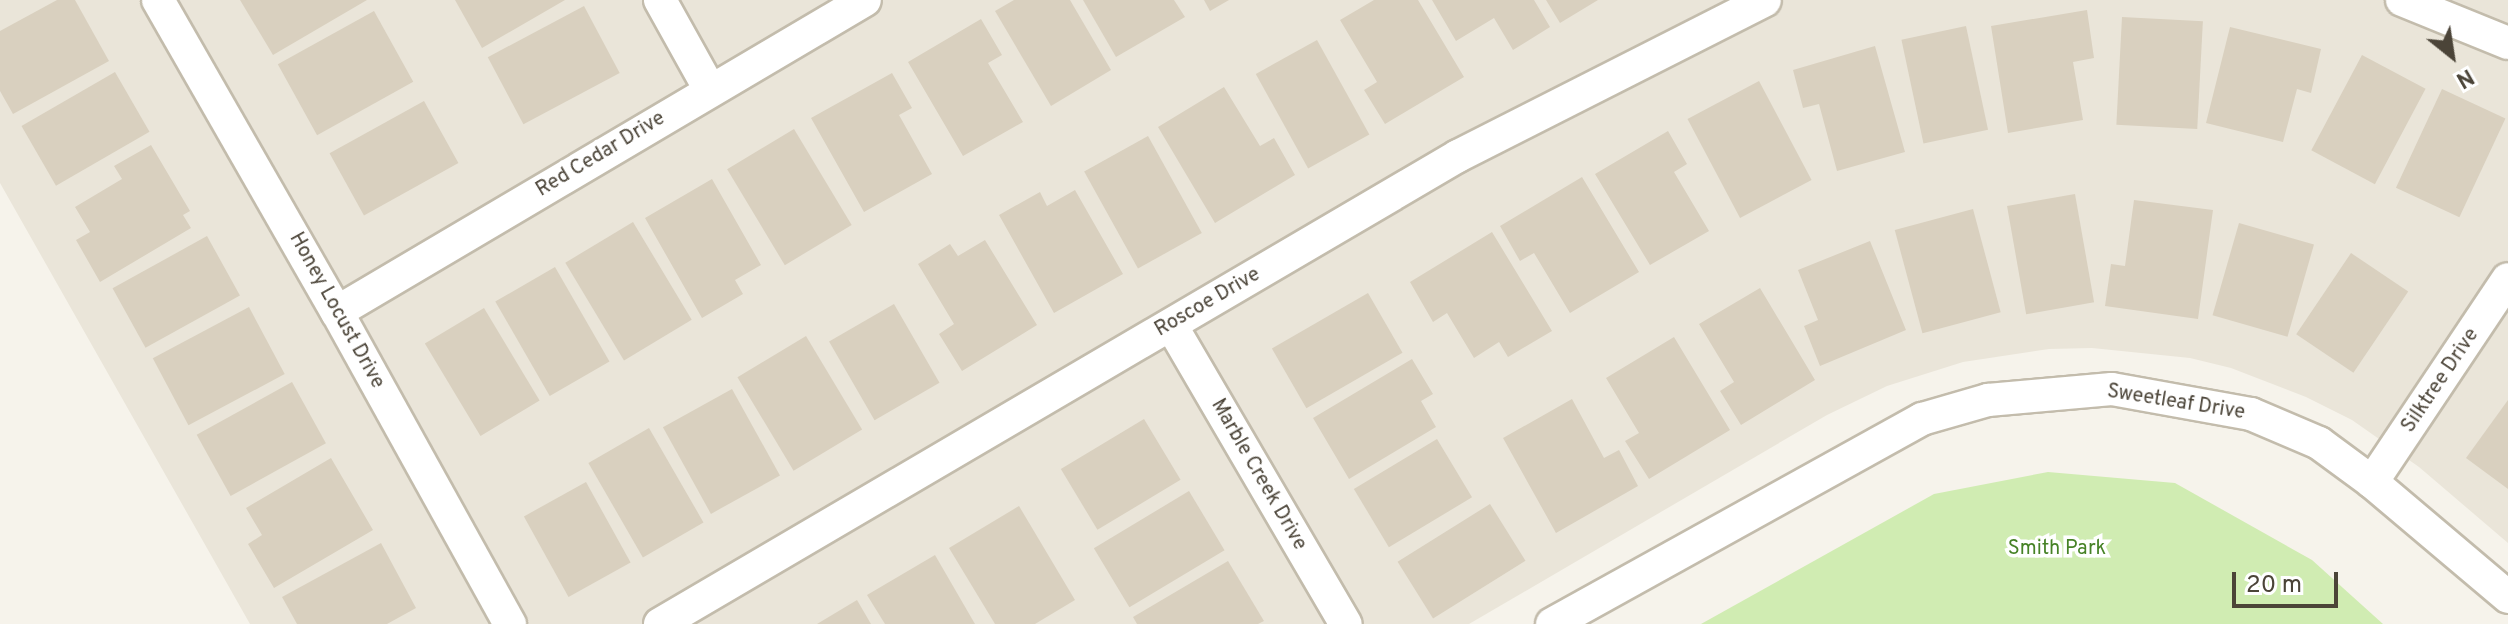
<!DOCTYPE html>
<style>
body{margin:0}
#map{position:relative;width:2508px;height:624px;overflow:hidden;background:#f6f3eb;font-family:Overpass,sans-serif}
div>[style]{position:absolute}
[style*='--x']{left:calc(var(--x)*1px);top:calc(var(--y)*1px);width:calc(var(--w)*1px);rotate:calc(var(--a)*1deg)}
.residential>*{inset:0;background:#eae5d9}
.green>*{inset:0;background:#d0ecb2}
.building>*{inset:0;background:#d9d0bf;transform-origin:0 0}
.roads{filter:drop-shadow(2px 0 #c3bcac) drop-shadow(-2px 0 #c3bcac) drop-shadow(0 2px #c3bcac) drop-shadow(0 -2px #c3bcac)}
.minor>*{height:32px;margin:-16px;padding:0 16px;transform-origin:16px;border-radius:16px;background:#fff}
span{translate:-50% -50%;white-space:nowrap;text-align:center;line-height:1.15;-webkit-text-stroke:7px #fff;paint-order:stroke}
.street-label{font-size:20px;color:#4b4438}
.park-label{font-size:20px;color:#468226}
.north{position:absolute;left:2412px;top:16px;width:80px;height:80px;-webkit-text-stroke:6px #fff;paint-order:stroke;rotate:150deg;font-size:22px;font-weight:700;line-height:32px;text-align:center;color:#4b4438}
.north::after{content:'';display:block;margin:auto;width:28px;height:36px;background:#4b4438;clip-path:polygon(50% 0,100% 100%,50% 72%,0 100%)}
.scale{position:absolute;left:2232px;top:572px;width:106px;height:36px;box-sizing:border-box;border:4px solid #4b4438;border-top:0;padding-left:10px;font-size:24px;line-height:28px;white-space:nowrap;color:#4b4438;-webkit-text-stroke:6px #fff;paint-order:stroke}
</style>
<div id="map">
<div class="residential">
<div style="clip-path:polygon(0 0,2508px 0,2508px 543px,2419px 467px,2352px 420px,2306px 397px,2231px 368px,2190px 358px,2092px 348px,2049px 349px,1963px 362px,1887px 386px,1827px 415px,1469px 624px,250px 624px,0 183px)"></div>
</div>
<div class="green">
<div style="clip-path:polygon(2048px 472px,2175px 483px,2312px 560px,2383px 624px,1701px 624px,1934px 494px)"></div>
</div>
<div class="building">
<div style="clip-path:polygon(57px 0,75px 0,109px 61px,13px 114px,0 91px,0 31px)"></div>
<div style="clip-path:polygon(240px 0,367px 0,273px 55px)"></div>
<div style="clip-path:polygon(455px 0,565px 0,482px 48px)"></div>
<div style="clip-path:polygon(1014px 0,1070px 0,1111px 70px,1051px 106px,995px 11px)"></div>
<div style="clip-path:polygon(1083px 0,1174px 0,1185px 17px,1116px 57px)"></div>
<div style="clip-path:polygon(1204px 0,1229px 0,1210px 11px)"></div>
<div style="clip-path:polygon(1374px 0,1418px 0,1464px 77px,1385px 124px,1364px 90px,1377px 82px,1340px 20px)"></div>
<div style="clip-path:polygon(1432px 0,1534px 0,1550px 27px,1513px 50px,1494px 18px,1456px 41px)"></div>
<div style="clip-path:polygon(1546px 0,1598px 0,1560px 23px)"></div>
<div style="left:584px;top:6px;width:76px;height:109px;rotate:62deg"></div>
<div style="clip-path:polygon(2087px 10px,2094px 58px,2073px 62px,2083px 120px,2008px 133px,1991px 26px)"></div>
<div style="left:374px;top:11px;width:81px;height:110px;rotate:61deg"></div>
<div style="left:2122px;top:17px;width:81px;height:108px;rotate:3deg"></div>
<div style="clip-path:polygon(981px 19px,1002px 55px,988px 63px,1023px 122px,963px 156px,908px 62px)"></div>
<div style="left:1966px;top:26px;width:106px;height:66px;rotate:78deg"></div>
<div style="clip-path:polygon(2230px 27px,2321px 49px,2311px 93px,2297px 89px,2283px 142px,2206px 123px)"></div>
<div style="left:1317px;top:40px;width:108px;height:70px;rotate:61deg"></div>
<div style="clip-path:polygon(1875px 46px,1905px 152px,1837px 171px,1819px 104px,1803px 108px,1793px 70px)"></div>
<div style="left:2362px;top:55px;width:72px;height:108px;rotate:28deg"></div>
<div style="left:115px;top:72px;width:69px;height:108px;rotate:60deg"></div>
<div style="clip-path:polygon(892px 73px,912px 108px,899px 115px,932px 174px,864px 212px,811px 118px)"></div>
<div style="left:1759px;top:81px;width:112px;height:81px;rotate:62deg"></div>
<div style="clip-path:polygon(1224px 87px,1260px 146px,1274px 138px,1295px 175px,1215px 223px,1158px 127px)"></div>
<div style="left:2442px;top:89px;width:70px;height:109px;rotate:25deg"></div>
<div style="left:424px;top:101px;width:71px;height:108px;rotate:61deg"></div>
<div style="left:794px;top:129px;width:112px;height:78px;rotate:59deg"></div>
<div style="clip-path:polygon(1668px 131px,1687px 164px,1674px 172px,1709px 231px,1650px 265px,1595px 174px)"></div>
<div style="left:1148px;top:136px;width:111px;height:73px;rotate:61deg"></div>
<div style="clip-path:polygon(151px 145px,190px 211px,183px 215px,191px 228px,100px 282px,76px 240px,90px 232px,75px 207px,122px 179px,114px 166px)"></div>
<div style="clip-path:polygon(1582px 177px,1639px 272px,1570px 313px,1534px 253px,1520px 261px,1500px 226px)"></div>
<div style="clip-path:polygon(712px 179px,761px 265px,735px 280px,743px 294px,702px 318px,645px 218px)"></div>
<div style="clip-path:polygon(1075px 190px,1123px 274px,1054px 313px,999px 215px,1040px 192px,1047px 206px)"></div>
<div style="left:2075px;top:194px;width:110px;height:69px;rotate:80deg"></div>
<div style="clip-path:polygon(2134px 200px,2213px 210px,2198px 319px,2105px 306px,2111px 264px,2125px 266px)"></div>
<div style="left:1973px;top:209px;width:107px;height:81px;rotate:75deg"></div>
<div style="left:633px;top:222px;width:114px;height:79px;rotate:59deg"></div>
<div style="left:2239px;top:223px;width:78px;height:96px;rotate:16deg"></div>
<div style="clip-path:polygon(1492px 232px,1552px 331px,1508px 357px,1499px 342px,1474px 358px,1447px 313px,1433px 322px,1410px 282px)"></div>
<div style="left:207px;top:236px;width:68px;height:108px;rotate:61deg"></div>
<div style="clip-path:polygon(985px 240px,1037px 325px,962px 371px,939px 334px,954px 324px,918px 264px,950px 244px,958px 256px)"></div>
<div style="clip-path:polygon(1870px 241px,1906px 330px,1820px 366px,1804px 326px,1818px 320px,1798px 270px)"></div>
<div style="left:2351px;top:253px;width:69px;height:98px;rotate:34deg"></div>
<div style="left:555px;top:267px;width:109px;height:69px;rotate:60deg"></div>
<div style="clip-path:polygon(1760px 288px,1815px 380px,1741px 425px,1720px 391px,1734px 382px,1699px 324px)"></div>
<div style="left:1368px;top:293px;width:69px;height:111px;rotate:60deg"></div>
<div style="left:894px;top:304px;width:91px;height:75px;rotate:60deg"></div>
<div style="left:249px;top:307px;width:76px;height:109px;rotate:62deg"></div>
<div style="left:484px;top:308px;width:108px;height:69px;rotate:59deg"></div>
<div style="left:806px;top:336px;width:109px;height:80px;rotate:59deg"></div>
<div style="clip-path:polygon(1674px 337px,1730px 430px,1649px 479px,1625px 441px,1639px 433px,1606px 378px)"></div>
<div style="clip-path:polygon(1412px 359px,1433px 394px,1421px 401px,1436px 427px,1349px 479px,1313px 418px)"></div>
<div style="left:292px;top:382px;width:70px;height:109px;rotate:61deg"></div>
<div style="left:732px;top:389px;width:99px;height:79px;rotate:61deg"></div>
<div style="clip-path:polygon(1572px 399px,1604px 458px,1619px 450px,1638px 486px,1556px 533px,1503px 438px)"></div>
<div style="clip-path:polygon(2508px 400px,2508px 489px,2466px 458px)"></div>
<div style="left:1144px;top:419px;width:71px;height:97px;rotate:59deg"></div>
<div style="left:649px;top:428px;width:109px;height:70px;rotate:60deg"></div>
<div style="left:1437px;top:439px;width:68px;height:97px;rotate:59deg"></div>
<div style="clip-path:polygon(331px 458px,373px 530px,274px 588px,248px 544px,262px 535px,246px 508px)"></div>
<div style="left:586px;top:482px;width:92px;height:71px;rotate:61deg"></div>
<div style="left:1189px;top:491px;width:69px;height:111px;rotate:59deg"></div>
<div style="left:1490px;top:504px;width:67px;height:109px;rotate:58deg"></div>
<div style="clip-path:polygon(1019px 506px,1075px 600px,1035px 624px,995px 624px,949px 548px)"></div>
<div style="clip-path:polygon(381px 543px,416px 608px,387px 624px,297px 624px,282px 597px)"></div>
<div style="clip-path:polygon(935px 555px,975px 624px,885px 624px,867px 595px)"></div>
<div style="clip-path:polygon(1228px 561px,1264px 621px,1258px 624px,1137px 624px,1133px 617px)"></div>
<div style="clip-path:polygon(857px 600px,871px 624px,817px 624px)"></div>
</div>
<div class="roads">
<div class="minor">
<div style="--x:158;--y:0;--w:360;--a:60.2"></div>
<div style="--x:337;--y:312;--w:357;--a:61"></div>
<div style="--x:660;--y:0;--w:103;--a:60.9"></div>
<div style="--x:2402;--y:0;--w:114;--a:22.1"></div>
<div style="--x:337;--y:312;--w:613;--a:-30.58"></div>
<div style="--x:1171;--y:325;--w:346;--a:59.7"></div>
<div style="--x:2372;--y:482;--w:244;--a:-56.2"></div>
<div style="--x:660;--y:624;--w:925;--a:-30.39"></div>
<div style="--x:1458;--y:156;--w:344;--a:-26.9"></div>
<div style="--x:1552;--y:624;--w:423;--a:-29"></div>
<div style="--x:1922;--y:419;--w:69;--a:-16.1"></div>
<div style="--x:1988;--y:400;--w:124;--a:-5.1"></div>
<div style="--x:2112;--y:389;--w:141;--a:10.2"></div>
<div style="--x:2251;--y:414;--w:74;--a:23.1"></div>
<div style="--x:2319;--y:443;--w:66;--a:36.3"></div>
<div style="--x:2372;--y:482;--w:178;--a:40.2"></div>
</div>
</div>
<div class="street-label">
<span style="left:601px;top:155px;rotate:-31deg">Red Cedar Drive</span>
<span style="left:1208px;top:303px;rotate:-30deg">Roscoe Drive</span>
<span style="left:336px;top:311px;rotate:61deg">Honey Locust Drive</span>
<span style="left:2441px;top:381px;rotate:-56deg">Silktree Drive</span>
<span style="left:2176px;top:403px;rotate:9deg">Sweetleaf Drive</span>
<span style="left:1258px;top:475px;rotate:60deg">Marble Creek Drive</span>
</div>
<div class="park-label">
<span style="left:2057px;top:549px">Smith Park</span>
</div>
<div class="north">N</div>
<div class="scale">20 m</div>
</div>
